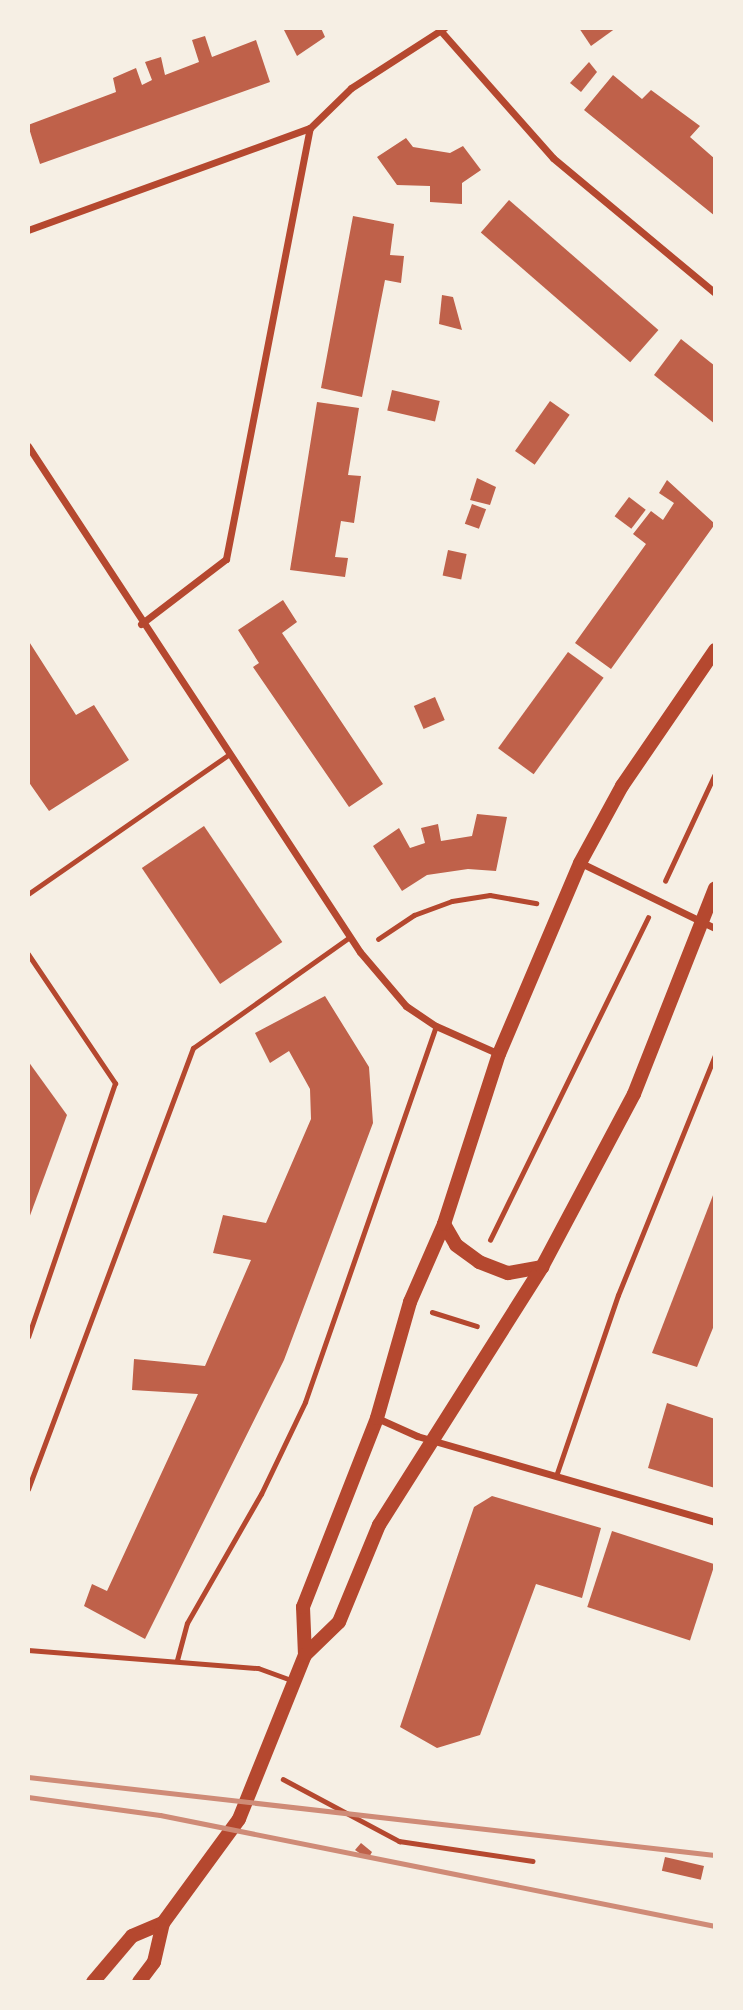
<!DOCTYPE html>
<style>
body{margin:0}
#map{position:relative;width:743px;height:2010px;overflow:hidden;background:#f6efe4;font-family:Commissioner,sans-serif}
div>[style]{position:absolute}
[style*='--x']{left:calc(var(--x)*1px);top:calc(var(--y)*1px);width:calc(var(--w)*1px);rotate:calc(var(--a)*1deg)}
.building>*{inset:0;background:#bf614a;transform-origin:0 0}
.path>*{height:4.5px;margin:-2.25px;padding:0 2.25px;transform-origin:2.25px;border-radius:2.25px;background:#b5482f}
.service>*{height:5px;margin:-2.5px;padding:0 2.5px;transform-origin:2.5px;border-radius:2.5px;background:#b5482f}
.minor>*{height:7px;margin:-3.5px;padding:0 3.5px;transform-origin:3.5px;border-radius:3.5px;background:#b5482f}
.secondary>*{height:14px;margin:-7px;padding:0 7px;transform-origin:7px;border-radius:7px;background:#b5482f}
.rail>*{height:5px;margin:-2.5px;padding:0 2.5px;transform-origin:2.5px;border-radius:2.5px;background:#cf8b77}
span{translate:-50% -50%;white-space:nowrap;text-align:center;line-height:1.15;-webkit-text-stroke:7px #f6efe4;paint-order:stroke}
.frame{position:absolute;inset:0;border:30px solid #f6efe4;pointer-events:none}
</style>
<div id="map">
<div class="building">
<div style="clip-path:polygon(283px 28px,321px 28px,325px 37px,297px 56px)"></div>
<div style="clip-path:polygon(579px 28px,616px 28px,591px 46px)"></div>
<div style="clip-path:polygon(205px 36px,212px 57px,256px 40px,270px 82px,40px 164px,28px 125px,116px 92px,113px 78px,136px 68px,142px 85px,152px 80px,145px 62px,161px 57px,165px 75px,199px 62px,192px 40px)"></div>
<div style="clip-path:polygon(589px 62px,597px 72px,581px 92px,570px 83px)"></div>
<div style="clip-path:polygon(613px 75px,642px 99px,651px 90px,700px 126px,690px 137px,715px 159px,715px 216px,584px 110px)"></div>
<div style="clip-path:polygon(406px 138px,413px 147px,450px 153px,463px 146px,481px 170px,462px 183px,462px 204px,430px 202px,430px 186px,397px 185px,377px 157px)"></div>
<div style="left:509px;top:200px;width:198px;height:43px;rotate:41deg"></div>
<div style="clip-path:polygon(353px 216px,394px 224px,390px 255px,404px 256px,401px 283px,385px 280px,362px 397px,321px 388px)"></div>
<div style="clip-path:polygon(442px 295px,453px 297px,462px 330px,439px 324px)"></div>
<div style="clip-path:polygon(681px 339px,715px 366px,715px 424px,654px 375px)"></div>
<div style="left:392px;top:390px;width:49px;height:21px;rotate:13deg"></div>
<div style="left:550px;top:401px;width:24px;height:61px;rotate:35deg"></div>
<div style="clip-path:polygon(317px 402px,359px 408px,348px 475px,361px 476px,354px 523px,341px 521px,335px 557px,348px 558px,345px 577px,290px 570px)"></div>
<div style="clip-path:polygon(477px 478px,496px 487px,490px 505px,470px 500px)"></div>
<div style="clip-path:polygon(667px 480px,715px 524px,611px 669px,575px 643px,646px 544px,633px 534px,651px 511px,663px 520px,674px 503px,659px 493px)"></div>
<div style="left:629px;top:497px;width:21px;height:24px;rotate:37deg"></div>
<div style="left:472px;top:504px;width:15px;height:21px;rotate:20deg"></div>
<div style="left:448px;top:550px;width:19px;height:26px;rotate:12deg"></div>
<div style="clip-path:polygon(283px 600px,297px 622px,282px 633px,383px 784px,349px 807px,253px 667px,259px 663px,238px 630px)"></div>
<div style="clip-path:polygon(28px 640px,76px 715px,94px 705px,129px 760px,49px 811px,28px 781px)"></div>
<div style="left:568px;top:652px;width:44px;height:119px;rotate:36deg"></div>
<div style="left:435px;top:697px;width:25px;height:23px;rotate:67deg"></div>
<div style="clip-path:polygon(477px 814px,507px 817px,496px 871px,468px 869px,427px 875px,402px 891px,373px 846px,399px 828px,410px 848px,425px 843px,421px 828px,438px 824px,441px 841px,472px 836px)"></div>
<div style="left:204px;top:826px;width:140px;height:75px;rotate:56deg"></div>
<div style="clip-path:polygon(325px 996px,369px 1067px,373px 1123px,284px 1360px,145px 1639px,84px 1606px,92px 1584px,107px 1591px,198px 1394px,132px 1390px,134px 1359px,205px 1366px,251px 1260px,213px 1253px,223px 1215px,266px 1223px,311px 1119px,310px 1089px,289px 1051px,270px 1063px,255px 1033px)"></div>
<div style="clip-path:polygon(28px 1061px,67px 1115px,28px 1221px)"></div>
<div style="clip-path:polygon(715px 1190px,715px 1323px,697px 1367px,652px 1353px)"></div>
<div style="clip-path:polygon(667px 1403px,715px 1419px,715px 1488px,648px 1468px)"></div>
<div style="clip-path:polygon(492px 1496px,601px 1528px,582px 1598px,536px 1584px,480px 1735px,437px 1748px,400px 1727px,474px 1507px)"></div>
<div style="left:612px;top:1531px;width:108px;height:80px;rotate:18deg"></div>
<div style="clip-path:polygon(361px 1843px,372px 1852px,368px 1859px,355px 1850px)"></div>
<div style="left:665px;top:1857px;width:40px;height:14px;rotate:13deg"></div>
</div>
<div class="path">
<div style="--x:665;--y:881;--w:118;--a:-65"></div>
<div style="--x:378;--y:939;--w:43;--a:-33.7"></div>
<div style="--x:414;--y:915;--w:40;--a:-20.2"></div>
<div style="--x:452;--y:901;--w:38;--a:-9"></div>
<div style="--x:490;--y:895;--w:47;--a:9.9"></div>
<div style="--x:490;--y:1240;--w:359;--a:-63.9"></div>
<div style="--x:432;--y:1312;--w:47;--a:17.3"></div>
<div style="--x:283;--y:1779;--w:132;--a:28.1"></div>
<div style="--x:399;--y:1841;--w:135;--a:8.5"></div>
</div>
<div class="service">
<div style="--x:28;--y:894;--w:244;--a:-34.8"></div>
<div style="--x:28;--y:954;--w:156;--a:56"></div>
<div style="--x:115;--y:1083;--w:268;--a:108.9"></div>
<div style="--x:557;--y:1473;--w:188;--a:-71.1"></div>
<div style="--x:618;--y:1295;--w:259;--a:-68"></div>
<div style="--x:28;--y:1489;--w:471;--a:-69.5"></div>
<div style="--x:193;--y:1048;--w:192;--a:-35.3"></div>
<div style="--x:28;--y:1650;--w:231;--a:4.5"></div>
<div style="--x:258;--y:1668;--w:38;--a:20"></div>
<div style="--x:177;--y:1660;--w:38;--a:-75"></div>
<div style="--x:187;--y:1623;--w:149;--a:-60.2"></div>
<div style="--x:261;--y:1494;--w:102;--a:-64.4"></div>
<div style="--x:305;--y:1402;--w:398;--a:-70.8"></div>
</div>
<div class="minor">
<div style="--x:439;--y:29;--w:172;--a:48.5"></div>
<div style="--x:553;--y:158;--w:211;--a:39.8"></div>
<div style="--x:28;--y:230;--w:300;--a:-19.9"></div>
<div style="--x:310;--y:128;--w:57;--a:-44.3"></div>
<div style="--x:351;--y:88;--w:111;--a:-32.8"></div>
<div style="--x:28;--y:446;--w:605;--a:56.73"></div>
<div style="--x:360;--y:952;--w:71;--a:49.6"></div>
<div style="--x:406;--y:1006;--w:36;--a:34"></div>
<div style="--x:436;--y:1026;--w:69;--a:24"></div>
<div style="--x:141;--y:624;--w:107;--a:-37.4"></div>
<div style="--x:226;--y:559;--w:439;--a:-79"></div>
<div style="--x:581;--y:863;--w:149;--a:25.9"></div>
<div style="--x:377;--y:1418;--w:44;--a:24.2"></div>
<div style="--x:417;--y:1436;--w:310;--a:16.1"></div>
</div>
<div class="secondary">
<div style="--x:444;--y:1224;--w:24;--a:60"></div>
<div style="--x:456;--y:1245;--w:29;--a:36"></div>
<div style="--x:479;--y:1262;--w:31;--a:21"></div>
<div style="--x:508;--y:1273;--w:35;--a:-10"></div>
<div style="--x:305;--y:1655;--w:48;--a:-92.4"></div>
<div style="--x:303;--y:1607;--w:203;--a:-68.6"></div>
<div style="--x:377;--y:1418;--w:121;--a:-74.1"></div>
<div style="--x:410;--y:1302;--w:85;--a:-66.4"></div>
<div style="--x:444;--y:1224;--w:179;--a:-72.1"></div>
<div style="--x:499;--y:1054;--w:207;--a:-67"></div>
<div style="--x:580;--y:863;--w:88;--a:-61.4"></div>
<div style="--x:622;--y:786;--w:165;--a:-55.6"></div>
<div style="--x:93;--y:1982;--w:60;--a:-49.7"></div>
<div style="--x:132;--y:1936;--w:34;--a:-23"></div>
<div style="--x:139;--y:1982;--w:25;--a:-53"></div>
<div style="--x:154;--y:1962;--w:40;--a:-77"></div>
<div style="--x:163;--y:1923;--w:129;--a:-53.8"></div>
<div style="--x:239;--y:1819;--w:177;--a:-68.1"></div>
<div style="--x:305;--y:1655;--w:47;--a:-44.1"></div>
<div style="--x:339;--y:1622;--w:105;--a:-67.6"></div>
<div style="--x:379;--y:1525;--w:305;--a:-57.7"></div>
<div style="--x:542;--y:1267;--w:196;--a:-62"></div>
<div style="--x:634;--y:1094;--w:221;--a:-68.5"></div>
</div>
<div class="rail">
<div style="--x:28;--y:1777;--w:691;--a:6.48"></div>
<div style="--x:28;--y:1797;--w:133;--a:7.8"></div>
<div style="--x:160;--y:1815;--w:566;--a:11.31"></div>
</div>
<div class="frame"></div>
</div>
